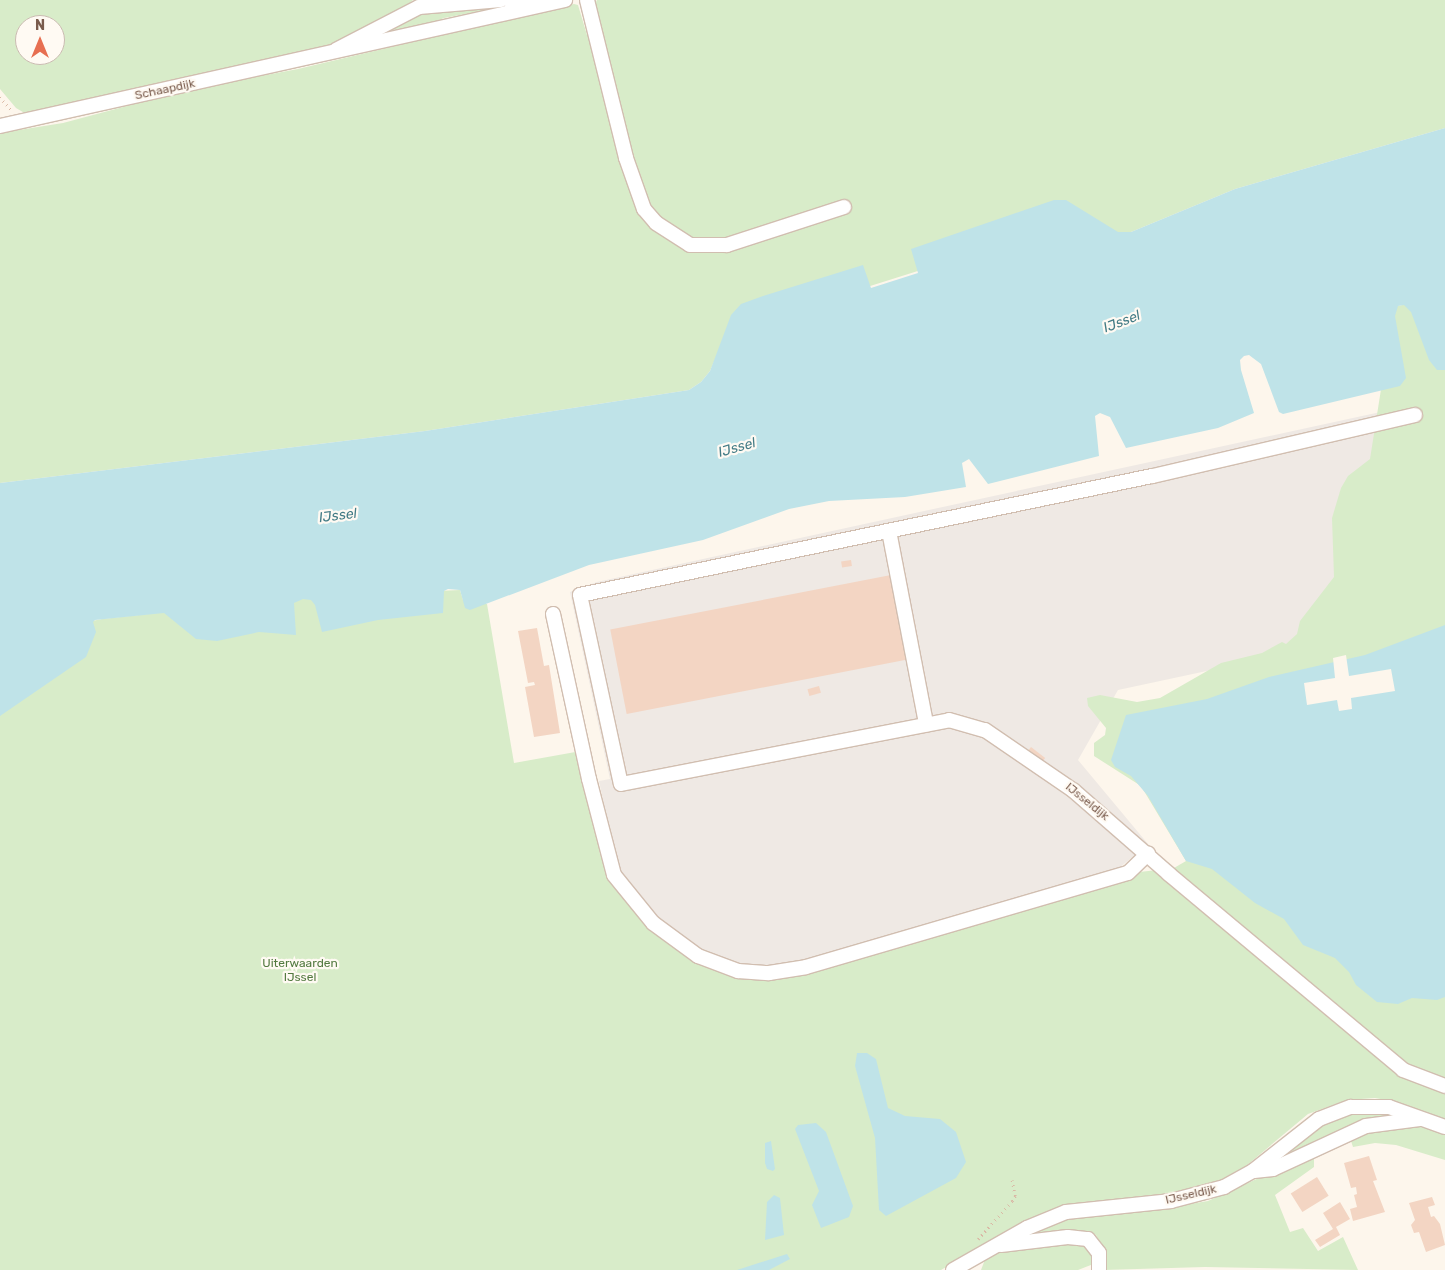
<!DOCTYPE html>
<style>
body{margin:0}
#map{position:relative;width:1445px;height:1270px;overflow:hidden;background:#fdf6ec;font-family:Rubik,sans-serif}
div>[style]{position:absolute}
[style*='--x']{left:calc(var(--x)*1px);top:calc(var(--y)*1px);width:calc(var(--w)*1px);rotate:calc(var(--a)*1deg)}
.industrial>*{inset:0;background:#efe9e4}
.green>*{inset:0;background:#d8ecc9}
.water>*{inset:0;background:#bfe3e8}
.pier>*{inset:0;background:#fdf6ec}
.building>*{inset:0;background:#f3d5c3;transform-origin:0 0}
.path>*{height:2.5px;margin-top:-1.25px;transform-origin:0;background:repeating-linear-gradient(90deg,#d9b8a5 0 1px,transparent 0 5px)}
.roads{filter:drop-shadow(1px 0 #d1beb0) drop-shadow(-1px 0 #d1beb0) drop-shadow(0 1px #d1beb0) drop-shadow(0 -1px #d1beb0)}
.minor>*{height:14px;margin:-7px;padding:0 7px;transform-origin:7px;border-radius:7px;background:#fff}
span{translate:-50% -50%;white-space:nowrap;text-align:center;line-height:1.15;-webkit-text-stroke:4.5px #fffaf3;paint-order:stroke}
.street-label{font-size:12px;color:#7a5c4d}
.park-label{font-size:12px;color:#537a41}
.water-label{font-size:14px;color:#437c86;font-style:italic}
.north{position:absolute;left:15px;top:15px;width:50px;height:50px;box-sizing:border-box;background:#fffaf3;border:1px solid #cabbb1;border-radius:50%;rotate:0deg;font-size:14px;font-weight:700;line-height:20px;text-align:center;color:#7a5c4d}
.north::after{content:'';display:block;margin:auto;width:18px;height:22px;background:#e76f51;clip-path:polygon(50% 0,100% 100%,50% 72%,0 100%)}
</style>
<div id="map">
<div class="industrial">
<div style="clip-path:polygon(1445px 398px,1389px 632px,1118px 690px,1078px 760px,1148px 844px,1113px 873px,787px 968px,722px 964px,655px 919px,618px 872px,599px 781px,610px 779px,570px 592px,597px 582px)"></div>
</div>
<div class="green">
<div style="clip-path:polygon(evenodd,0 0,413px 0,401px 12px,322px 50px,28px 115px,16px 108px,0 89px,0 0,25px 25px,55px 25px,55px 55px,25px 55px,25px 25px)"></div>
<div style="clip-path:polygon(597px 0,1445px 0,1445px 128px,1235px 189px,1131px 232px,921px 270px,867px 287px,724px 338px,710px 371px,701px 382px,689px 390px,425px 431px,0 483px,0 133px,63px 123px,187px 90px,298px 69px,574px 4px,578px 5px,587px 35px,602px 29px,595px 4px)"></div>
<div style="clip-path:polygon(518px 4px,444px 18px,422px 27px,353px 41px,415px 13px)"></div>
<div style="clip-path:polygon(1445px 295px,1445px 1122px,1398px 1102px,1375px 1098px,1347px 1100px,1308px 1114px,1246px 1166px,1213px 1184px,1177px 1194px,1084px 1202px,1054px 1209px,1023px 1222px,941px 1270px,0 1270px,0 639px,102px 619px,305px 597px,460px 590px,463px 600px,467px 603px,487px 604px,514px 763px,581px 751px,600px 854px,607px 874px,686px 953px,761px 977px,1131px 873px,1157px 870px,1162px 875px,1186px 861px,1141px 786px,1094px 756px,1094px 743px,1105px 735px,1106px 728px,1088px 706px,1087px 698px,1100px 695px,1137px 702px,1160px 698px,1221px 663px,1262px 653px,1282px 642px,1286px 644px,1297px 634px,1300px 621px,1334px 577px,1332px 518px,1341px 488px,1348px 476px,1370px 459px,1394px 307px)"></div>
<div style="clip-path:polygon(1376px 1112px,1408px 1118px,1273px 1164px,1316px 1127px,1350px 1114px)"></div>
<div style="clip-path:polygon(1408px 1124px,1445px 1133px,1445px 1160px,1396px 1145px,1375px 1143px,1353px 1147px,1351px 1141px,1351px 1136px)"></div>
<div style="clip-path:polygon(1314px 1153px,1314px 1167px,1275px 1195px,1290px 1232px,1303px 1228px,1318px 1251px,1343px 1237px,1358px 1270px,1205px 1267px,1103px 1270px,1105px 1256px,1096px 1235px,1086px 1231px,1029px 1234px,1080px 1215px,1160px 1209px,1208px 1201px)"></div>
<div style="clip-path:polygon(1064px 1240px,1088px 1245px,1096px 1263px,1078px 1270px,981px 1270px,986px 1257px,995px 1250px)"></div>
</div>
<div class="water">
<div style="clip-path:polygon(1445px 128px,1445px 370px,1437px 370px,1429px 360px,1411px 312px,1404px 305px,1398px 306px,1395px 316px,1406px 378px,1400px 386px,1283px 414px,1279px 412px,1261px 364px,1249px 355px,1244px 356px,1240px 360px,1241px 370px,1254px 413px,1218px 428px,1126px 448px,1110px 417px,1100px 413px,1095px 416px,1099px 456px,988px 484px,969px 459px,962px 463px,966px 487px,905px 497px,829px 501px,789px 509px,703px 540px,589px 565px,470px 610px,465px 608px,460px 590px,448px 589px,444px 591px,443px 613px,378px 620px,322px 632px,315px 605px,311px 600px,303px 599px,294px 603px,296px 635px,259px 632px,217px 641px,196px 639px,164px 613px,95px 620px,93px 622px,96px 632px,86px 657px,0 716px,0 483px,425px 431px,689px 390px,701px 382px,710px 371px,731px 315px,741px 304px,763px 296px,863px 265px,871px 288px,918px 273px,911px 249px,1054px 200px,1066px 200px,1118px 232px,1131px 232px,1235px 189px)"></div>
<div style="clip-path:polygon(1445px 625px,1445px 997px,1437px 1000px,1412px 998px,1398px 1004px,1377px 1002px,1356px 985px,1349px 972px,1335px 958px,1303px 945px,1284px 919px,1255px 903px,1212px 869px,1186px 861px,1148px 796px,1131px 776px,1115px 767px,1111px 760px,1126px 715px,1207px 699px,1269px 677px,1365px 655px)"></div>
<div style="clip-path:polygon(857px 1053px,867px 1053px,876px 1059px,888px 1108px,905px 1116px,940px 1119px,956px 1132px,966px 1162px,956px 1178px,886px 1216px,879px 1210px,875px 1138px,855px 1066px)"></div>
<div style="clip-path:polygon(816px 1123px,826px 1132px,853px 1206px,849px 1217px,821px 1228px,812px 1205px,819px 1191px,795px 1129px,798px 1125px)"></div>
<div style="clip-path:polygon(771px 1141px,775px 1169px,773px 1171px,767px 1169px,765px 1163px,765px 1143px)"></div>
<div style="clip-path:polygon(774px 1195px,780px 1198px,784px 1235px,765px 1240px,767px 1202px)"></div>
<div style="clip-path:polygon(787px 1254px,790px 1259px,769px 1270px,737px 1270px)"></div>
</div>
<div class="pier">
<div style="clip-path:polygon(1346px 655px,1349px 676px,1391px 669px,1395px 691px,1351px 698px,1352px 709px,1339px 711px,1337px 700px,1307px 705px,1304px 683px,1335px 678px,1333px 658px)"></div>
</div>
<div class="building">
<div style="left:851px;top:560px;width:6px;height:10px;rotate:81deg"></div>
<div style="left:891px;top:575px;width:86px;height:286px;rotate:79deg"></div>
<div style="clip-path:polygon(537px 628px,544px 666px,549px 665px,560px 733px,534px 737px,525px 687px,535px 685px,534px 682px,528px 683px,518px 631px)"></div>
<div style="left:819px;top:686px;width:7px;height:12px;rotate:74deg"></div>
<div style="left:1031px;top:747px;width:18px;height:6px;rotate:38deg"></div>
<div style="clip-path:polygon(1369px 1156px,1377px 1180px,1373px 1181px,1385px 1212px,1353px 1221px,1350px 1209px,1357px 1207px,1354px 1195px,1357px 1194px,1356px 1187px,1351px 1188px,1344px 1163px)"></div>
<div style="left:1317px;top:1177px;width:22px;height:31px;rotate:58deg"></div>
<div style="clip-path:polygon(1432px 1197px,1435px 1205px,1428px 1207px,1431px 1217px,1434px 1216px,1440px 1224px,1445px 1245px,1426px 1252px,1419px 1232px,1414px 1233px,1411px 1225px,1415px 1220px,1409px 1203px)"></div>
<div style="clip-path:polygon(1340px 1202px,1350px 1219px,1336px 1227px,1340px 1235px,1320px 1247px,1315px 1240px,1333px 1229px,1323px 1213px)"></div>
</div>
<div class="path">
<div style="--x:0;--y:97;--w:18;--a:49"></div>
<div style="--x:978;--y:1239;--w:51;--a:-48.2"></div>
<div style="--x:1012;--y:1201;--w:6;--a:-59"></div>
<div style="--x:1015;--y:1196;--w:16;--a:-101"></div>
</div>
<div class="roads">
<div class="minor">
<div style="--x:509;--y:0;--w:29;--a:8"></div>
<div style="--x:587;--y:0;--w:163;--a:76.1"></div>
<div style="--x:626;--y:158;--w:54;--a:70.6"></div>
<div style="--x:644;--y:209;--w:18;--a:49"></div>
<div style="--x:656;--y:223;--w:40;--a:32.9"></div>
<div style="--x:690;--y:245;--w:37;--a:0"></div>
<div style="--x:727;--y:245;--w:123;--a:-18"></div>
<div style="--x:336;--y:50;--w:93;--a:-27.4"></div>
<div style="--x:419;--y:7;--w:82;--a:-4.9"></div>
<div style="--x:0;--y:126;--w:579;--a:-12.57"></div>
<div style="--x:1415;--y:415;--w:270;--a:166.9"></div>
<div style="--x:1152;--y:476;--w:584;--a:168.25"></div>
<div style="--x:580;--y:595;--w:193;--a:77.8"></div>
<div style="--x:621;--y:784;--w:334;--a:-11"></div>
<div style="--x:949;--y:720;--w:37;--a:16"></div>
<div style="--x:985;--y:730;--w:108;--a:34.4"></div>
<div style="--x:1074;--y:791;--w:126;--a:41.1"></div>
<div style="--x:1169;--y:874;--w:305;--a:39.9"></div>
<div style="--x:1403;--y:1070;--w:45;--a:20.9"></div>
<div style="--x:889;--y:531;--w:197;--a:79.1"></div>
<div style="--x:553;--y:614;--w:169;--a:77.7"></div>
<div style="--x:589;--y:779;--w:99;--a:75.4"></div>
<div style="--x:614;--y:875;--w:62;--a:50.9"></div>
<div style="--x:653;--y:923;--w:56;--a:36.3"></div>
<div style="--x:698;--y:956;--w:43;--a:20.6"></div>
<div style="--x:738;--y:971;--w:31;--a:4"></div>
<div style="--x:769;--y:973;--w:37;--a:-9"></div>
<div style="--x:806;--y:967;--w:335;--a:-16.3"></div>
<div style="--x:1128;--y:873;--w:28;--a:-44"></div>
<div style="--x:1254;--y:1171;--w:19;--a:-6"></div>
<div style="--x:1273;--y:1169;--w:102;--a:-24.8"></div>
<div style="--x:1366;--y:1126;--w:54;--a:-7.4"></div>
<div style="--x:1001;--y:1245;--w:67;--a:-6.8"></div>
<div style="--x:1068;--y:1237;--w:20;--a:6"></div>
<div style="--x:1088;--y:1239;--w:18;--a:52"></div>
<div style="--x:1099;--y:1253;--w:17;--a:90"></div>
<div style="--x:953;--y:1270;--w:85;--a:-29.6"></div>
<div style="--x:1027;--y:1228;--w:42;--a:-22.3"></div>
<div style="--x:1066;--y:1212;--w:106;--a:-6"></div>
<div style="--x:1171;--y:1201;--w:55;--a:-14.8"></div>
<div style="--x:1224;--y:1187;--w:33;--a:-29"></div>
<div style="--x:1253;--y:1171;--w:84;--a:-38.2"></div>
<div style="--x:1319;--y:1119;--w:34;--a:-21"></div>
<div style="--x:1351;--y:1107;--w:38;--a:0"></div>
<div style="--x:1389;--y:1107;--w:59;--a:19.7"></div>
</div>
</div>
<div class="street-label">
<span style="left:165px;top:90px;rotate:-12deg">Schaapdijk</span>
<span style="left:1087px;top:802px;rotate:39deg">IJsseldijk</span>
<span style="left:1191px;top:1195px;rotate:-13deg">IJsseldijk</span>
</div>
<div class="park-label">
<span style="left:300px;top:971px">Uiterwaarden<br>IJssel</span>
</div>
<div class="water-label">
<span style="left:1122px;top:322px;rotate:-21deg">IJssel</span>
<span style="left:737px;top:448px;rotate:-16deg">IJssel</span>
<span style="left:338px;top:516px;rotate:-7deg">IJssel</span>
</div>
<div class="north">N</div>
</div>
